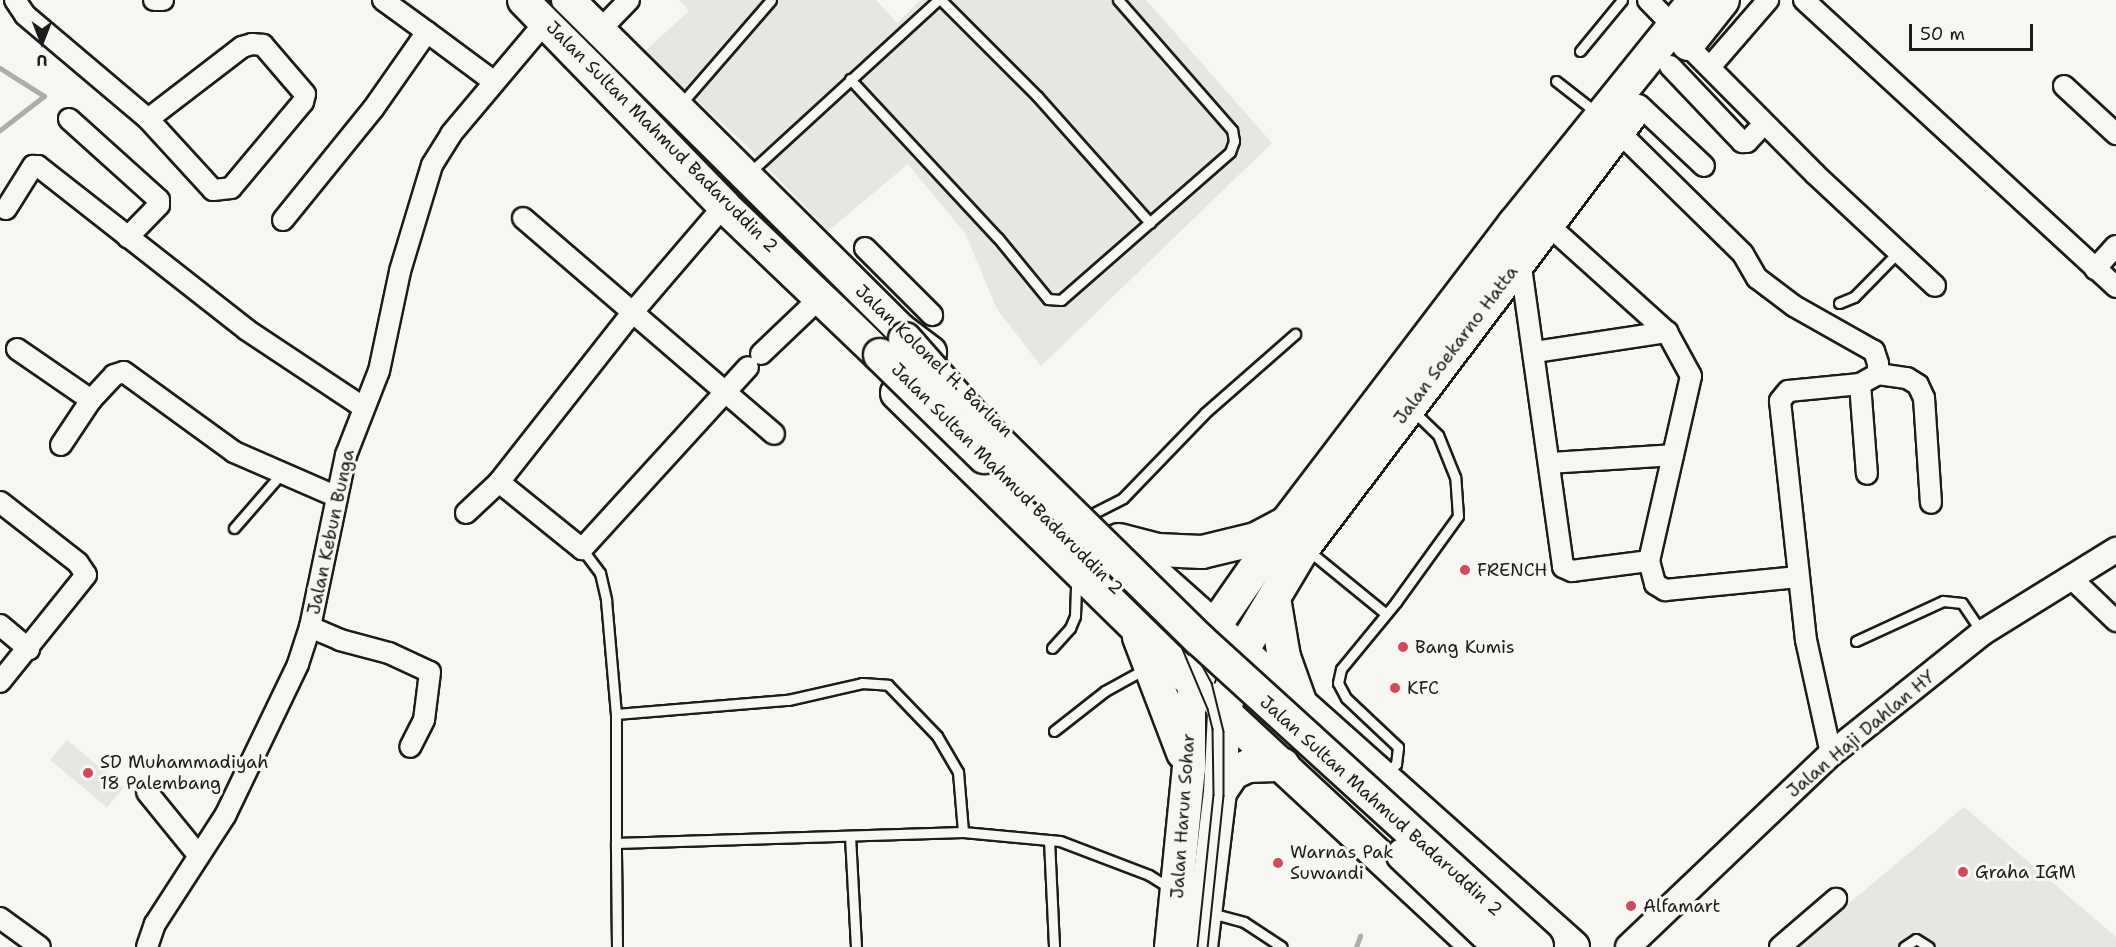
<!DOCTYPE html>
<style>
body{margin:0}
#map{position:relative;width:2116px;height:947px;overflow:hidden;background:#f6f6f2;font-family:"Shantell Sans",sans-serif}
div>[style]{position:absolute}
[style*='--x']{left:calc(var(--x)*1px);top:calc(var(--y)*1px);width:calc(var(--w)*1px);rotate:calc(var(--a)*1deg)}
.built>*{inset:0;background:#e6e6e2;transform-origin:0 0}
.stream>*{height:5px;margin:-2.5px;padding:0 2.5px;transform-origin:2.5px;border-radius:2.5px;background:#acaca9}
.roads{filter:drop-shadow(2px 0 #1c1c1c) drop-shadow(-2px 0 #1c1c1c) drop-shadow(0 2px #1c1c1c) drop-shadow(0 -2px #1c1c1c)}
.service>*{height:9px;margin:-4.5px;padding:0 4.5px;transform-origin:4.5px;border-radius:4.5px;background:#f6f6f2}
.minor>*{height:20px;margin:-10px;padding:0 10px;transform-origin:10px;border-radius:10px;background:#f6f6f2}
.tertiary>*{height:24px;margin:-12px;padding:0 12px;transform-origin:12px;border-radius:12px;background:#f6f6f2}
.trunk>*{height:32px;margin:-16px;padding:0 16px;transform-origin:16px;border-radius:16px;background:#f6f6f2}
.tram>*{height:1.5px;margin:-0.75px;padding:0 0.75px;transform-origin:0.75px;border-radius:0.75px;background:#1c1c1c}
.bridges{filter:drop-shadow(2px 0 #1c1c1c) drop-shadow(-2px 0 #1c1c1c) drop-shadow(0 2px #1c1c1c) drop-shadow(0 -2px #1c1c1c)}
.trunk-bridge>*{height:32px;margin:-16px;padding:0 16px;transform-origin:16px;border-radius:16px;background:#f6f6f2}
.dots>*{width:16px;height:16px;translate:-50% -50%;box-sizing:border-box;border:3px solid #f6f6f2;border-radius:50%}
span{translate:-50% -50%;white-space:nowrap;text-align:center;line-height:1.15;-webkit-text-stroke:6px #f6f6f2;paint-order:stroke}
.street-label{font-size:18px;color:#1c1c1c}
.poi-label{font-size:18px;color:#1c1c1c}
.left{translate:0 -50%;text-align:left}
.north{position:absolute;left:12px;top:12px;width:60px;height:60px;-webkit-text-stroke:4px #f6f6f2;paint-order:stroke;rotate:180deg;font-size:16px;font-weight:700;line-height:24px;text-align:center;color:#1c1c1c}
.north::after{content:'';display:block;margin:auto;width:21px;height:27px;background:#1c1c1c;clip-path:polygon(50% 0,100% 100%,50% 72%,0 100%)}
.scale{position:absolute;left:1909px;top:24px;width:124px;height:27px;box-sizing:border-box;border:3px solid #1c1c1c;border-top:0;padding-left:8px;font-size:18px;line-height:21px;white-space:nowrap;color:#1c1c1c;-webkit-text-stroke:4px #f6f6f2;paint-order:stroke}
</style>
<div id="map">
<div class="built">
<div style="clip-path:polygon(679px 0,876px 0,897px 23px,921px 0,1146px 0,1272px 143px,1041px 366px,997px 309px,965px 233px,908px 164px,828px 231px,748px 147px,644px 52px,689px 11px)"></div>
<div style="left:67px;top:740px;width:74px;height:26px;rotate:40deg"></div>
<div style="clip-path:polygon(1964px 807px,2116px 937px,2116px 947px,1797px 947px)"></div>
</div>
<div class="stream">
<div style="--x:0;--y:68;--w:52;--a:32.5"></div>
<div style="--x:44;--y:96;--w:56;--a:142.3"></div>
<div style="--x:1356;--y:947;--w:12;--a:-70"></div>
</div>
<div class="roads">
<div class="service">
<div style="--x:941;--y:0;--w:136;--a:45"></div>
<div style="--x:1037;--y:96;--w:170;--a:48.3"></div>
<div style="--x:1580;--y:51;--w:66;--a:-50.5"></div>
<div style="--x:850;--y:79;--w:217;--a:47.1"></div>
<div style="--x:998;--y:238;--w:79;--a:50.7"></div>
<div style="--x:1048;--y:299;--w:13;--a:4"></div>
<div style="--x:1061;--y:300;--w:225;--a:-41.2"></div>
<div style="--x:1230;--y:152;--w:12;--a:-70"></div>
<div style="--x:1234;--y:141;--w:11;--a:-100"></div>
<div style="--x:1232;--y:130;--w:173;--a:-131.2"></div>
<div style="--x:1556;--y:81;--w:52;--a:38"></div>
<div style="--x:680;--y:105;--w:139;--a:-49.1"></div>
<div style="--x:748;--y:174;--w:258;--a:-42.5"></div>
<div style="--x:1839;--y:303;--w:16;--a:-22"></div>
<div style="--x:1854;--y:297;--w:64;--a:-45.6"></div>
<div style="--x:1090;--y:515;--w:37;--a:-27"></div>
<div style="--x:1123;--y:498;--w:118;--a:-46"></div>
<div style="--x:1205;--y:413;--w:120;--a:-41.3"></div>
<div style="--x:234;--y:528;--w:72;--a:-49"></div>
<div style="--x:582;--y:549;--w:30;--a:53"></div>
<div style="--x:600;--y:573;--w:28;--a:77"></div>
<div style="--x:606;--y:600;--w:114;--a:85"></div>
<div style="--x:616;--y:714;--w:129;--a:90"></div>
<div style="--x:1309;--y:551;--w:99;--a:39.3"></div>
<div style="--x:1856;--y:641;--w:96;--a:-24.7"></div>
<div style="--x:1943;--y:601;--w:19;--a:6"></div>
<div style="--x:1962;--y:603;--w:36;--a:56"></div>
<div style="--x:1052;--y:648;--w:27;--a:-48"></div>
<div style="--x:1070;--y:628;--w:13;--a:-67"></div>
<div style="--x:1075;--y:616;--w:36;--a:-88"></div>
<div style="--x:616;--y:714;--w:173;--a:-4.7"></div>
<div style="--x:788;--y:700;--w:76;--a:-12.9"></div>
<div style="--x:862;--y:683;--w:26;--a:4"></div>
<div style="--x:888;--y:685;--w:71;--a:46.1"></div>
<div style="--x:937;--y:736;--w:42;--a:59.7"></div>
<div style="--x:958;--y:772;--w:60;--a:85.2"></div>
<div style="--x:1054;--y:731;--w:65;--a:-38.1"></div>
<div style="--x:1105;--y:691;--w:46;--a:-28.8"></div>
<div style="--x:1385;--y:774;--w:15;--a:-42"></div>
<div style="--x:1396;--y:764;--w:17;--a:-83"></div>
<div style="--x:1398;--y:747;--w:71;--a:-136.7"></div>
<div style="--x:1346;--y:698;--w:17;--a:-118"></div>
<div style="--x:1338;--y:683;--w:14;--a:-78"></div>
<div style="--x:1341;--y:669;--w:87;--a:-50.6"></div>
<div style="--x:1396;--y:602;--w:106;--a:-54.2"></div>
<div style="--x:1458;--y:516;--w:39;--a:-94"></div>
<div style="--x:1455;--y:477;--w:45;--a:-112"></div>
<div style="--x:1438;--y:435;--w:35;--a:-136"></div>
<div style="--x:850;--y:836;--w:111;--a:86.9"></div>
<div style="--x:1049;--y:840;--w:107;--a:87.3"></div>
<div style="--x:1211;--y:913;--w:34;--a:15"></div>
<div style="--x:1244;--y:922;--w:45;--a:33.3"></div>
<div style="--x:617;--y:947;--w:104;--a:-90.6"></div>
<div style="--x:616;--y:843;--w:347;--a:-1.8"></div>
<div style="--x:963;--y:832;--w:97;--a:5.3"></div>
<div style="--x:1060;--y:841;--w:95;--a:20.9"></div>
<div style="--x:1149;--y:875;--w:25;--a:32"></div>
<div style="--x:1904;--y:947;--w:14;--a:-34"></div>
<div style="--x:1916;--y:939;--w:15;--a:32"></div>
</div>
<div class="minor">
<div style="--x:15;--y:0;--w:18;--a:56"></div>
<div style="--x:25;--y:15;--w:161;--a:40.2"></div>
<div style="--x:148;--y:119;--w:96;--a:47.5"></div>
<div style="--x:213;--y:190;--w:18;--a:-6"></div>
<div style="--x:231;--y:188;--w:112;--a:-50.1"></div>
<div style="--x:303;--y:102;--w:8;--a:-76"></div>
<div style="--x:305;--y:94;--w:65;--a:-130.6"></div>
<div style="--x:263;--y:45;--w:11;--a:-175"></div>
<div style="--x:252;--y:44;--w:10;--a:163"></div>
<div style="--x:242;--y:47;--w:118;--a:142.5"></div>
<div style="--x:154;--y:0;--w:9;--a:0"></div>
<div style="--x:383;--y:0;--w:54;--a:36"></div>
<div style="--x:1648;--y:0;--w:37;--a:46"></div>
<div style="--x:1804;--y:0;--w:424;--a:42.6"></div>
<div style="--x:599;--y:31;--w:43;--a:-45.9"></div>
<div style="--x:1687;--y:45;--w:182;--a:45.2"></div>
<div style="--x:1815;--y:174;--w:164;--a:43"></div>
<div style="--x:1670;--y:66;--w:105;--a:46.5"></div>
<div style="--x:1742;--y:142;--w:5;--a:0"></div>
<div style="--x:1747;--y:142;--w:16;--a:-47"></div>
<div style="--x:1710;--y:67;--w:89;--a:-49.1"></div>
<div style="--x:2064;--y:86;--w:71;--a:42.7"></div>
<div style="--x:1639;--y:105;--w:89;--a:43.2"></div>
<div style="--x:69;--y:119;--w:121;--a:42"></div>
<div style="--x:159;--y:200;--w:5;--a:90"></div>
<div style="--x:159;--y:205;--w:45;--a:134.1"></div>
<div style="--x:1618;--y:131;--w:175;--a:44.5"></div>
<div style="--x:1743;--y:254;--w:28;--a:60"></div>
<div style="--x:1757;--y:278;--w:46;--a:37.1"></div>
<div style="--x:1794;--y:306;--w:92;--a:29.4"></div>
<div style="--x:1874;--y:351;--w:13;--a:72"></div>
<div style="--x:1878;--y:363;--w:11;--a:90"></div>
<div style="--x:1878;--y:374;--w:21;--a:151"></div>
<div style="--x:1860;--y:384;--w:72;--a:174.4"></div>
<div style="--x:1788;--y:391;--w:13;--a:129"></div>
<div style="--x:1780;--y:401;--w:240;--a:83.8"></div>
<div style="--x:1806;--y:640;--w:117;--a:77.6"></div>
<div style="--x:6;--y:209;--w:51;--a:-57.9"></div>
<div style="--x:33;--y:166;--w:5;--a:0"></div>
<div style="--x:38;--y:166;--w:266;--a:38.1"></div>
<div style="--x:247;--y:330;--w:139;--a:33.6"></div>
<div style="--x:523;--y:218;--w:331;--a:40.7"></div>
<div style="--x:283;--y:220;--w:143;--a:-51"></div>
<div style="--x:373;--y:109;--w:94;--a:-55"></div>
<div style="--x:427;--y:32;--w:82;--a:36.6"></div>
<div style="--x:1546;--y:223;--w:163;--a:42"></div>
<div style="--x:1667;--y:332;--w:50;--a:61.4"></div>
<div style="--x:1691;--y:376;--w:190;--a:102.8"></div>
<div style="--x:1649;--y:561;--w:24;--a:75"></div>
<div style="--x:1655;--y:584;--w:12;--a:31"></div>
<div style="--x:1665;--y:590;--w:134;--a:-5.6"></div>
<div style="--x:865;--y:248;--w:95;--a:45"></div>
<div style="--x:1520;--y:260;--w:310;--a:82"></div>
<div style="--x:1563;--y:567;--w:10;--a:24"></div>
<div style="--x:1572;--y:571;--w:78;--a:-7.4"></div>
<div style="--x:2095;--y:269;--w:31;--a:-48"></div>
<div style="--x:17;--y:349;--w:90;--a:34.6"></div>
<div style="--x:1535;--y:352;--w:134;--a:-8.6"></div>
<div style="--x:761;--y:354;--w:84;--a:-43.6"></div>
<div style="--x:1878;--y:374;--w:29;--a:8"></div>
<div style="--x:1907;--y:378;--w:13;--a:32"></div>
<div style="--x:1918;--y:385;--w:14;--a:65"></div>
<div style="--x:1924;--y:398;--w:105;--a:86.2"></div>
<div style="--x:1860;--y:384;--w:90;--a:85.6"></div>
<div style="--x:61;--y:445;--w:54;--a:-56.3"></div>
<div style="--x:91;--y:400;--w:34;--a:-47"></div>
<div style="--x:114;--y:375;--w:10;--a:-17"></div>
<div style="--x:124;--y:372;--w:136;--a:36"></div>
<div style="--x:234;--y:452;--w:110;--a:23.5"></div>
<div style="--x:1550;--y:463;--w:123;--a:-3.7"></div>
<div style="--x:499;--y:482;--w:107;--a:38.9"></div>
<div style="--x:582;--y:549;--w:246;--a:-47.6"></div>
<div style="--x:0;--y:502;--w:99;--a:38"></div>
<div style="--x:78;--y:563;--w:14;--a:56"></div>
<div style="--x:86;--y:575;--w:137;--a:128.8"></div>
<div style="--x:466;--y:513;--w:45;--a:-43.2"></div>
<div style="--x:499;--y:482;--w:216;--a:-51.8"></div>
<div style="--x:633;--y:312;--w:140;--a:-49.4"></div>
<div style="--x:2070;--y:577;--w:64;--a:43.7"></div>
<div style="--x:0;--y:625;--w:38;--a:40"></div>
<div style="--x:310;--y:627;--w:33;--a:23"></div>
<div style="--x:340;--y:640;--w:51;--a:14.9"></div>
<div style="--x:389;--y:653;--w:45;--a:24.9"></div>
<div style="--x:430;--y:672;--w:48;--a:97.1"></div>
<div style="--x:424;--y:720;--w:30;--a:117"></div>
<div style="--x:147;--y:792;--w:82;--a:50.9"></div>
<div style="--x:0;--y:918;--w:49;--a:35.9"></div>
<div style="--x:147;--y:947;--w:24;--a:-71"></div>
<div style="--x:155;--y:924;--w:129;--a:-57.1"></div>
<div style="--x:225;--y:816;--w:169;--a:-64.3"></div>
<div style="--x:298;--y:664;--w:39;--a:-72"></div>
<div style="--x:310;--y:627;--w:176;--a:-78.2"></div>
<div style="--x:346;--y:455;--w:90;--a:-68.6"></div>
<div style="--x:379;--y:371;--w:102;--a:-78.1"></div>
<div style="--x:400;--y:271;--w:111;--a:-73.2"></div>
<div style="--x:432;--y:165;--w:36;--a:-58"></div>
<div style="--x:451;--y:134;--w:149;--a:-49.9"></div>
<div style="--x:1780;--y:947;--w:74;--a:-40.6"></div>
</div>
<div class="tertiary">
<div style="--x:1628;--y:947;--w:280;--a:-43.6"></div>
<div style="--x:1831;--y:754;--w:193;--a:-38.7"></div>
<div style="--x:1982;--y:633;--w:158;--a:-31.8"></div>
</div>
<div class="trunk">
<div style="--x:524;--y:0;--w:287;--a:45.8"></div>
<div style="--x:724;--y:206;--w:216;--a:43.7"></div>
<div style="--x:568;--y:0;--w:467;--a:44.8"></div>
<div style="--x:899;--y:329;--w:39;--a:37"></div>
<div style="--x:1688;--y:44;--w:56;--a:-51.5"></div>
<div style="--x:897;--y:393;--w:417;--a:44.4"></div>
<div style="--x:1119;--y:540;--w:40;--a:14.4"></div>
<div style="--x:1158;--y:550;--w:44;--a:2.6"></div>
<div style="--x:1202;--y:552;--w:56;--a:-13.5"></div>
<div style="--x:1256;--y:539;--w:32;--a:-28"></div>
<div style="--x:1120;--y:543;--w:607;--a:41.73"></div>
<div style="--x:1274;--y:598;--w:60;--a:80.4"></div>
<div style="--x:1284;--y:657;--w:45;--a:70.3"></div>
<div style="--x:1139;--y:637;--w:124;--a:69.2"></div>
<div style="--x:1218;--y:699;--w:14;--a:65"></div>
<div style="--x:1224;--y:712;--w:345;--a:42.9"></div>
<div style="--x:1220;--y:792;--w:23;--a:-56"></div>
<div style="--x:1233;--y:773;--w:17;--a:-25"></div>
<div style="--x:1248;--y:766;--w:35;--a:-2"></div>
<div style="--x:1171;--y:947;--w:180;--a:-84.3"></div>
<div style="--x:1189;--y:768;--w:58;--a:-90"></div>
<div style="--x:1189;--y:710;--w:87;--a:-73.2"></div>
<div style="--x:1214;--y:627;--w:128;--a:-55.2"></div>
<div style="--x:1287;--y:522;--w:375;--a:-52.7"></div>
<div style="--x:1514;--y:224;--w:288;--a:-51.1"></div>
<div style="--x:1201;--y:947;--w:156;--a:-83"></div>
<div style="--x:1220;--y:792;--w:80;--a:-87.1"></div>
<div style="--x:1224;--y:712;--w:64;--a:-73.6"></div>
<div style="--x:1242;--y:651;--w:121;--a:-59.2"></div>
<div style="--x:1304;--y:547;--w:544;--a:-52.92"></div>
</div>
</div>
<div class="tram">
<div style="--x:546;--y:0;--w:902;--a:44.78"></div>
<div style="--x:1186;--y:635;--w:55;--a:61.6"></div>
<div style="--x:1212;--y:683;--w:50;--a:76.2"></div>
<div style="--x:1224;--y:732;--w:64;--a:90"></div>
<div style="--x:1224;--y:796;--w:152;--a:96"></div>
<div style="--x:1112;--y:573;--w:95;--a:45"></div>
<div style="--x:1179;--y:640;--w:75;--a:67.2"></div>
<div style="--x:1208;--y:709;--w:21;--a:76"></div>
<div style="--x:1213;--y:729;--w:66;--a:89.1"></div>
<div style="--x:1214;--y:795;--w:153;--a:96"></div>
</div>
<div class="bridges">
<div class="trunk-bridge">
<div style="--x:905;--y:339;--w:111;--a:48.7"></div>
<div style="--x:978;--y:422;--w:310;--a:44.5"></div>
<div style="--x:1199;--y:639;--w:457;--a:42.3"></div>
<div style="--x:880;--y:355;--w:146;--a:44.4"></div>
<div style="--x:1403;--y:855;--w:134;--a:43.5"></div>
</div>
</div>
<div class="dots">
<div style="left:1465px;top:570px;background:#d1495b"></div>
<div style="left:1403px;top:647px;background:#d1495b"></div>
<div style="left:1395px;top:688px;background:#d1495b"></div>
<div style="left:88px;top:773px;background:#d1495b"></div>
<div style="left:1278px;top:863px;background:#d1495b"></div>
<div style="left:1963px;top:872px;background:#d1495b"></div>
<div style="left:1631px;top:906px;background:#d1495b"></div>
</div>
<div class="street-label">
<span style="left:662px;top:137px;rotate:45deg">Jalan Sultan Mahmud Badaruddin 2</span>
<span style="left:1456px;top:345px;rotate:-53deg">Jalan Soekarno Hatta</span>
<span style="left:934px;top:361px;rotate:44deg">Jalan Kolonel H. Barlian</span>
<span style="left:1007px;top:479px;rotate:45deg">Jalan Sultan Mahmud Badaruddin 2</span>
<span style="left:331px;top:532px;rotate:-78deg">Jalan Kebun Bunga</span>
<span style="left:1861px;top:734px;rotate:-40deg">Jalan Haji Dahlan HY</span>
<span style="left:1381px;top:806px;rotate:42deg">Jalan Sultan Mahmud Badaruddin 2</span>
<span style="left:1183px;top:816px;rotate:-86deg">Jalan Harun Sohar</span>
</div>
<div class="poi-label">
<span class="left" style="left:1477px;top:570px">FRENCH</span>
<span class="left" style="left:1415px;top:647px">Bang Kumis</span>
<span class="left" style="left:1407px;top:688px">KFC</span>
<span class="left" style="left:100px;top:773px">SD Muhammadiyah<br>18 Palembang</span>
<span class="left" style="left:1290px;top:863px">Warnas Pak<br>Suwandi</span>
<span class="left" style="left:1975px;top:872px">Graha IGM</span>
<span class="left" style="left:1643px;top:906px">Alfamart</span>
</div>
<div class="north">U</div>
<div class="scale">50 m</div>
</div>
